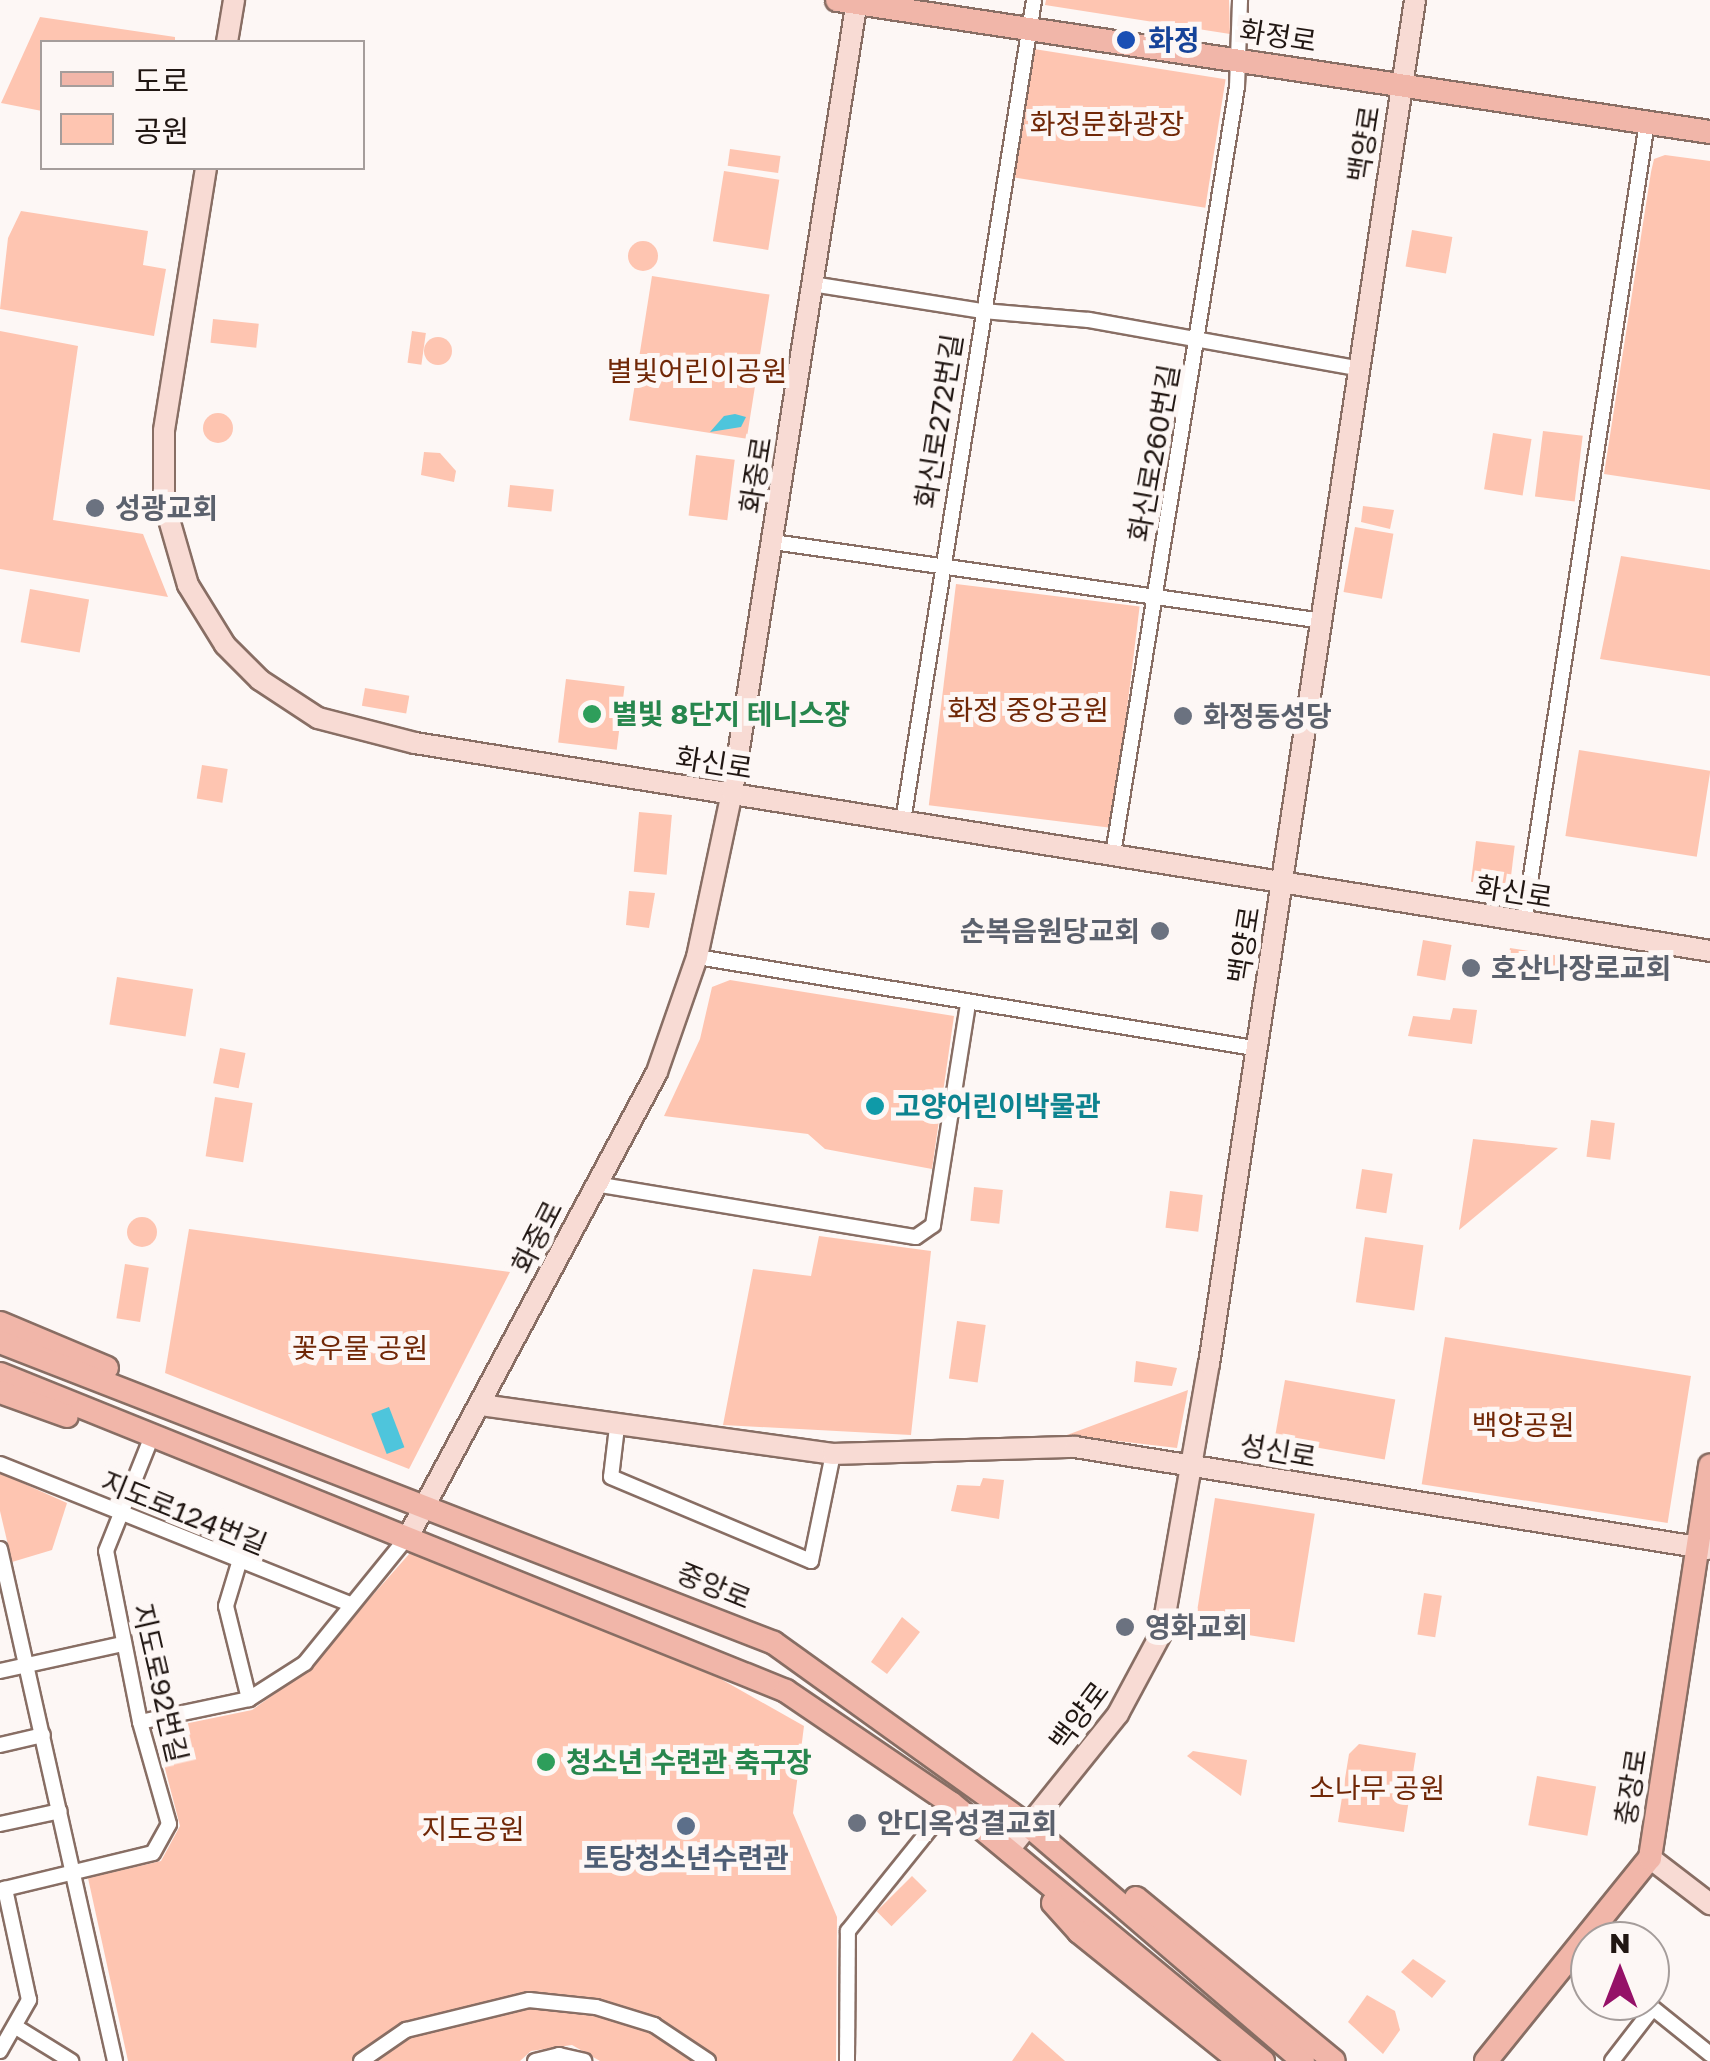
<!DOCTYPE html>
<meta charset="utf-8">
<style>
body{margin:0}
#map{position:relative;width:1710px;height:2061px;overflow:hidden;background:#fdf7f5;font-family:"Golos Text","Noto Sans KR",sans-serif}
div>[style]{position:absolute}
[style*='--x']{left:calc(var(--x)*1px);top:calc(var(--y)*1px);width:calc(var(--w)*1px);rotate:calc(var(--a)*1deg)}
.green>*{inset:0;background:#fec5b1;transform-origin:0 0}
.round{border-radius:50%}
.water>*{inset:0;background:#4ec5dc;transform-origin:0 0}
.roads{filter:drop-shadow(2px 0 #886e64) drop-shadow(-2px 0 #886e64) drop-shadow(0 2px #886e64) drop-shadow(0 -2px #886e64)}
.street>*{height:14px;margin:-7px;padding:0 7px;transform-origin:7px;border-radius:7px;background:#fff}
.secondary>*{height:20px;margin:-10px;padding:0 10px;transform-origin:10px;border-radius:10px;background:#f8dbd4}
.primary>*{height:22px;margin:-11px;padding:0 11px;transform-origin:11px;border-radius:11px;background:#f1b6a9}
.dots>*{width:28px;height:28px;translate:-50% -50%;box-sizing:border-box;border:5px solid #fdf7f5;border-radius:50%}
span{translate:-50% -50%;white-space:nowrap;text-align:center;line-height:1.15;-webkit-text-stroke:10px #fdf7f5;paint-order:stroke}
.street-label{font-size:28px;color:#211713}
.transit-label{font-size:28px;color:#164399;font-weight:700}
.left{translate:0 -50%;text-align:left}
.park-label{font-size:28px;color:#702706}
.worship-label{font-size:28px;color:#5b616d;font-weight:700}
.right{translate:-100% -50%;text-align:right}
.leisure-label{font-size:28px;color:#27864d;font-weight:700}
.culture-label{font-size:28px;color:#0d838f;font-weight:700}
.service-label{font-size:28px;color:#4e5e75;font-weight:700}
.legend{position:absolute;left:40px;top:40px;width:325px;height:130px;box-sizing:border-box;background:#fdf7f5;border:2px solid #a59d9b;margin:0;padding:12px 18px;list-style:none;font-size:30px;color:#211713}
.legend li{display:flex;align-items:center;gap:20px;height:50px}
.legend b{width:50px;border:2px solid #a59d9b}
.north{position:absolute;left:1570px;top:1921px;width:100px;height:100px;box-sizing:border-box;background:#fdf7f5;border:2px solid #a59d9b;border-radius:50%;rotate:0deg;font-size:28px;font-weight:700;line-height:40px;text-align:center;color:#211713}
.north::after{content:'';display:block;margin:auto;width:35px;height:45px;background:#951168;clip-path:polygon(50% 0,100% 100%,50% 72%,0 100%)}
</style>
<div id="map">
<div class="green">
<div style="clip-path:polygon(1046px 0,1229px 0,1230px 34px,1045px 5px)"></div>
<div style="clip-path:polygon(40px 17px,175px 37px,175px 42px,42px 42px,42px 111px,1px 103px)"></div>
<div style="left:1034px;top:49px;width:194px;height:130px;rotate:9deg"></div>
<div style="left:730px;top:149px;width:51px;height:17px;rotate:8deg"></div>
<div style="clip-path:polygon(1665px 155px,1710px 161px,1710px 490px,1604px 474px,1651px 172px,1654px 159px)"></div>
<div style="left:724px;top:171px;width:56px;height:71px;rotate:9deg"></div>
<div style="clip-path:polygon(21px 211px,148px 231px,143px 265px,166px 269px,154px 336px,0 309px,8px 238px)"></div>
<div style="left:1412px;top:230px;width:41px;height:37px;rotate:10deg"></div>
<div class="round" style="left:628px;top:241px;width:30px;height:30px"></div>
<div style="left:652px;top:276px;width:119px;height:146px;rotate:9deg"></div>
<div style="left:213px;top:319px;width:46px;height:24px;rotate:6deg"></div>
<div style="clip-path:polygon(0 331px,78px 346px,53px 520px,143px 534px,168px 597px,0 569px)"></div>
<div style="left:412px;top:331px;width:14px;height:32px;rotate:8deg"></div>
<div class="round" style="left:424px;top:337px;width:28px;height:28px"></div>
<div class="round" style="left:203px;top:413px;width:30px;height:30px"></div>
<div style="left:1543px;top:431px;width:40px;height:66px;rotate:7deg"></div>
<div style="left:1493px;top:433px;width:39px;height:57px;rotate:9deg"></div>
<div style="clip-path:polygon(424px 452px,440px 453px,456px 471px,454px 482px,421px 475px)"></div>
<div style="left:696px;top:455px;width:39px;height:61px;rotate:7deg"></div>
<div style="left:510px;top:485px;width:44px;height:22px;rotate:6deg"></div>
<div style="clip-path:polygon(1363px 506px,1394px 510px,1390px 529px,1361px 522px)"></div>
<div style="left:1355px;top:527px;width:39px;height:66px;rotate:10deg"></div>
<div style="clip-path:polygon(1621px 556px,1710px 570px,1710px 676px,1600px 659px)"></div>
<div style="left:956px;top:584px;width:185px;height:223px;rotate:7deg"></div>
<div style="left:30px;top:589px;width:60px;height:54px;rotate:10deg"></div>
<div style="left:566px;top:679px;width:59px;height:64px;rotate:7deg"></div>
<div style="left:365px;top:688px;width:45px;height:18px;rotate:10deg"></div>
<div style="left:1579px;top:750px;width:133px;height:87px;rotate:9deg"></div>
<div style="left:202px;top:765px;width:26px;height:34px;rotate:9deg"></div>
<div style="left:639px;top:812px;width:33px;height:60px;rotate:5deg"></div>
<div style="left:1476px;top:841px;width:39px;height:41px;rotate:7deg"></div>
<div style="clip-path:polygon(629px 891px,655px 893px,649px 928px,626px 925px)"></div>
<div style="left:1423px;top:940px;width:29px;height:36px;rotate:10deg"></div>
<div style="left:1510px;top:948px;width:83px;height:14px;rotate:9deg"></div>
<div style="left:117px;top:977px;width:77px;height:48px;rotate:9deg"></div>
<div style="clip-path:polygon(730px 980px,954px 1016px,932px 1169px,825px 1149px,808px 1134px,664px 1116px,700px 1039px,712px 987px)"></div>
<div style="clip-path:polygon(1453px 1008px,1477px 1010px,1472px 1044px,1408px 1036px,1413px 1016px,1450px 1020px)"></div>
<div style="left:220px;top:1048px;width:26px;height:36px;rotate:11deg"></div>
<div style="left:215px;top:1097px;width:38px;height:60px;rotate:9deg"></div>
<div style="left:1591px;top:1120px;width:24px;height:37px;rotate:7deg"></div>
<div style="clip-path:polygon(1473px 1139px,1558px 1148px,1459px 1230px)"></div>
<div style="left:1362px;top:1169px;width:31px;height:40px;rotate:9deg"></div>
<div style="left:974px;top:1187px;width:29px;height:34px;rotate:6deg"></div>
<div style="left:1170px;top:1191px;width:33px;height:37px;rotate:7deg"></div>
<div class="round" style="left:127px;top:1217px;width:30px;height:30px"></div>
<div style="clip-path:polygon(189px 1229px,510px 1272px,409px 1469px,165px 1373px)"></div>
<div style="clip-path:polygon(819px 1236px,931px 1251px,911px 1435px,723px 1425px,753px 1269px,811px 1276px)"></div>
<div style="left:1365px;top:1237px;width:59px;height:66px;rotate:8deg"></div>
<div style="left:125px;top:1264px;width:24px;height:55px;rotate:9deg"></div>
<div style="left:957px;top:1321px;width:29px;height:58px;rotate:8deg"></div>
<div style="left:1445px;top:1337px;width:249px;height:149px;rotate:9deg"></div>
<div style="clip-path:polygon(1136px 1361px,1177px 1368px,1172px 1386px,1134px 1382px)"></div>
<div style="left:1285px;top:1380px;width:112px;height:61px;rotate:10deg"></div>
<div style="clip-path:polygon(1188px 1390px,1177px 1448px,1067px 1435px)"></div>
<div style="clip-path:polygon(0 1473px,67px 1503px,52px 1550px,12px 1562px,0 1511px)"></div>
<div style="clip-path:polygon(983px 1478px,1004px 1480px,999px 1519px,951px 1511px,957px 1485px,980px 1486px)"></div>
<div style="left:1215px;top:1498px;width:101px;height:130px;rotate:9deg"></div>
<div style="clip-path:polygon(410px 1553px,719px 1678px,804px 1726px,793px 1813px,837px 1917px,836px 2061px,600px 2061px,572px 2045px,531px 2051px,520px 2061px,128px 2061px,88px 1878px,161px 1861px,180px 1826px,155px 1730px,252px 1710px,304px 1673px)"></div>
<div style="left:1424px;top:1593px;width:18px;height:42px;rotate:9deg"></div>
<div style="clip-path:polygon(902px 1617px,920px 1632px,887px 1674px,871px 1662px)"></div>
<div style="clip-path:polygon(1359px 1744px,1416px 1753px,1404px 1832px,1338px 1822px,1349px 1754px)"></div>
<div style="clip-path:polygon(1193px 1751px,1247px 1760px,1241px 1796px,1187px 1756px)"></div>
<div style="left:1537px;top:1776px;width:60px;height:50px;rotate:10deg"></div>
<div style="left:912px;top:1876px;width:21px;height:50px;rotate:45deg"></div>
<div style="clip-path:polygon(1413px 1959px,1446px 1981px,1432px 1998px,1401px 1972px)"></div>
<div style="clip-path:polygon(1367px 1995px,1395px 2011px,1400px 2030px,1383px 2054px,1348px 2022px)"></div>
<div style="clip-path:polygon(1032px 2032px,1065px 2061px,1012px 2061px)"></div>
</div>
<div class="water">
<div style="clip-path:polygon(724px 416px,735px 414px,746px 417px,741px 427px,710px 432px)"></div>
<div style="left:389px;top:1407px;width:43px;height:19px;rotate:69deg"></div>
</div>
<div class="roads">
<div class="street">
<div style="--x:812;--y:284;--w:173;--a:9"></div>
<div style="--x:983;--y:311;--w:106;--a:4.9"></div>
<div style="--x:1089;--y:320;--w:272;--a:10.2"></div>
<div style="--x:773;--y:542;--w:549;--a:8.17"></div>
<div style="--x:903;--y:821;--w:831;--a:-80.93"></div>
<div style="--x:1113;--y:854;--w:777;--a:-80.82"></div>
<div style="--x:1237;--y:87;--w:87;--a:-88"></div>
<div style="--x:1524;--y:921;--w:807;--a:-81.24"></div>
<div style="--x:697;--y:957;--w:564;--a:9.28"></div>
<div style="--x:595;--y:1184;--w:325;--a:9.4"></div>
<div style="--x:916;--y:1237;--w:21;--a:-35"></div>
<div style="--x:933;--y:1225;--w:224;--a:-81"></div>
<div style="--x:617;--y:1427;--w:50;--a:96.8"></div>
<div style="--x:611;--y:1477;--w:217;--a:22.8"></div>
<div style="--x:811;--y:1561;--w:109;--a:-78.4"></div>
<div style="--x:0;--y:1464;--w:377;--a:21.8"></div>
<div style="--x:0;--y:1549;--w:525;--a:77.34"></div>
<div style="--x:239;--y:1563;--w:45;--a:106.8"></div>
<div style="--x:226;--y:1606;--w:96;--a:76.1"></div>
<div style="--x:0;--y:1671;--w:126;--a:-12.4"></div>
<div style="--x:140;--y:1722;--w:111;--a:-11.9"></div>
<div style="--x:249;--y:1699;--w:67;--a:-32.7"></div>
<div style="--x:305;--y:1663;--w:165;--a:-50.9"></div>
<div style="--x:0;--y:1745;--w:44;--a:-13.1"></div>
<div style="--x:0;--y:1824;--w:61;--a:-12.2"></div>
<div style="--x:0;--y:1890;--w:157;--a:-13.6"></div>
<div style="--x:153;--y:1853;--w:33;--a:-61"></div>
<div style="--x:169;--y:1824;--w:106;--a:-105.9"></div>
<div style="--x:140;--y:1722;--w:174;--a:-101.2"></div>
<div style="--x:106;--y:1551;--w:113;--a:-68.2"></div>
<div style="--x:1644;--y:2001;--w:85;--a:38.8"></div>
<div style="--x:16;--y:2027;--w:65;--a:31.7"></div>
<div style="--x:0;--y:2051;--w:59;--a:-60.4"></div>
<div style="--x:29;--y:2000;--w:114;--a:-102.2"></div>
<div style="--x:361;--y:2061;--w:55;--a:-34.6"></div>
<div style="--x:406;--y:2030;--w:127;--a:-13.7"></div>
<div style="--x:529;--y:2000;--w:67;--a:6"></div>
<div style="--x:596;--y:2007;--w:61;--a:17.2"></div>
<div style="--x:654;--y:2025;--w:65;--a:33.7"></div>
<div style="--x:535;--y:2061;--w:25;--a:-14"></div>
<div style="--x:559;--y:2055;--w:26;--a:13"></div>
<div style="--x:847;--y:2061;--w:130;--a:-89.6"></div>
<div style="--x:848;--y:1931;--w:164;--a:-51.2"></div>
<div style="--x:1612;--y:2061;--w:67;--a:-52.3"></div>
</div>
<div class="secondary">
<div style="--x:227;--y:42;--w:43;--a:-80.5"></div>
<div style="--x:206;--y:168;--w:266;--a:99.1"></div>
<div style="--x:164;--y:431;--w:71;--a:90"></div>
<div style="--x:164;--y:502;--w:86;--a:73.9"></div>
<div style="--x:188;--y:585;--w:70;--a:58.3"></div>
<div style="--x:225;--y:645;--w:49;--a:45"></div>
<div style="--x:260;--y:680;--w:69;--a:33.2"></div>
<div style="--x:318;--y:718;--w:100;--a:14.5"></div>
<div style="--x:415;--y:743;--w:1312;--a:9.12"></div>
<div style="--x:481;--y:1405;--w:355;--a:7.9"></div>
<div style="--x:833;--y:1454;--w:242;--a:-1.7"></div>
<div style="--x:1075;--y:1447;--w:643;--a:9.13"></div>
<div style="--x:409;--y:1535;--w:525;--a:-61.82"></div>
<div style="--x:657;--y:1072;--w:122;--a:-70.8"></div>
<div style="--x:697;--y:957;--w:168;--a:-78"></div>
<div style="--x:732;--y:793;--w:803;--a:-81.04"></div>
<div style="--x:1008;--y:1851;--w:176;--a:-51.2"></div>
<div style="--x:1118;--y:1714;--w:93;--a:-61.8"></div>
<div style="--x:1162;--y:1632;--w:272;--a:-80.1"></div>
<div style="--x:1209;--y:1364;--w:1379;--a:-81.41"></div>
<div style="--x:1650;--y:1858;--w:76;--a:37.5"></div>
</div>
<div class="primary">
<div style="--x:837;--y:0;--w:883;--a:8.6"></div>
<div style="--x:0;--y:1323;--w:116;--a:22.8"></div>
<div style="--x:0;--y:1342;--w:830;--a:21.25"></div>
<div style="--x:774;--y:1643;--w:314;--a:35.7"></div>
<div style="--x:1029;--y:1826;--w:361;--a:40.6"></div>
<div style="--x:0;--y:1374;--w:848;--a:21.96"></div>
<div style="--x:786;--y:1691;--w:199;--a:34.2"></div>
<div style="--x:951;--y:1803;--w:405;--a:39.6"></div>
<div style="--x:0;--y:1392;--w:71;--a:19.7"></div>
<div style="--x:1136;--y:1898;--w:256;--a:39.5"></div>
<div style="--x:1053;--y:1903;--w:39;--a:48"></div>
<div style="--x:1079;--y:1932;--w:204;--a:38.8"></div>
<div style="--x:1486;--y:2061;--w:261;--a:-51.1"></div>
<div style="--x:1650;--y:1858;--w:397;--a:-81.3"></div>
</div>
</div>
<div class="dots">
<div style="left:1126px;top:40px;background:#1a4fb4"></div>
<div style="left:95px;top:508px;background:#6b7280"></div>
<div style="left:592px;top:714px;background:#2e9e5b"></div>
<div style="left:1183px;top:716px;background:#6b7280"></div>
<div style="left:1160px;top:931px;background:#6b7280"></div>
<div style="left:1471px;top:968px;background:#6b7280"></div>
<div style="left:875px;top:1106px;background:#0f9aa8"></div>
<div style="left:1125px;top:1627px;background:#6b7280"></div>
<div style="left:546px;top:1762px;background:#2e9e5b"></div>
<div style="left:857px;top:1823px;background:#6b7280"></div>
<div style="left:686px;top:1826px;background:#5c6f8a"></div>
</div>
<div class="street-label">
<span style="left:1278px;top:36px;rotate:9deg">화정로</span>
<span style="left:1364px;top:144px;rotate:-81deg">백양로</span>
<span style="left:939px;top:421px;rotate:-81deg">화신로272번길</span>
<span style="left:1154px;top:453px;rotate:-80deg">화신로260번길</span>
<span style="left:756px;top:475px;rotate:-81deg">화중로</span>
<span style="left:714px;top:763px;rotate:9deg">화신로</span>
<span style="left:1514px;top:892px;rotate:9deg">화신로</span>
<span style="left:1244px;top:945px;rotate:-81deg">백양로</span>
<span style="left:537px;top:1237px;rotate:-63deg">화중로</span>
<span style="left:1278px;top:1451px;rotate:10deg">성신로</span>
<span style="left:184px;top:1513px;rotate:22deg">지도로124번길</span>
<span style="left:714px;top:1586px;rotate:22deg">중앙로</span>
<span style="left:160px;top:1683px;rotate:77deg">지도로92번길</span>
<span style="left:1079px;top:1716px;rotate:-53deg">백양로</span>
<span style="left:1631px;top:1787px;rotate:-81deg">충장로</span>
</div>
<div class="transit-label">
<span class="left" style="left:1148px;top:40px">화정</span>
</div>
<div class="park-label">
<span style="left:1107px;top:124px">화정문화광장</span>
<span style="left:697px;top:371px">별빛어린이공원</span>
<span style="left:1028px;top:710px">화정 중앙공원</span>
<span style="left:360px;top:1348px">꽃우물 공원</span>
<span style="left:1523px;top:1425px">백양공원</span>
<span style="left:1377px;top:1788px">소나무 공원</span>
<span style="left:473px;top:1829px">지도공원</span>
</div>
<div class="worship-label">
<span class="left" style="left:115px;top:508px">성광교회</span>
<span class="left" style="left:1203px;top:716px">화정동성당</span>
<span class="right" style="left:1140px;top:931px">순복음원당교회</span>
<span class="left" style="left:1491px;top:968px">호산나장로교회</span>
<span class="left" style="left:1145px;top:1627px">영화교회</span>
<span class="left" style="left:877px;top:1823px">안디옥성결교회</span>
</div>
<div class="leisure-label">
<span class="left" style="left:612px;top:714px">별빛 8단지 테니스장</span>
<span class="left" style="left:566px;top:1762px">청소년 수련관 축구장</span>
</div>
<div class="culture-label">
<span class="left" style="left:895px;top:1106px">고양어린이박물관</span>
</div>
<div class="service-label">
<span style="left:686px;top:1858px">토당청소년수련관</span>
</div>
<ul class="legend">
<li><b style="height:12px;background:#f1b6a9"></b>도로</li>
<li><b style="height:28px;background:#fec5b1"></b>공원</li>
</ul>
<div class="north">N</div>
</div>
